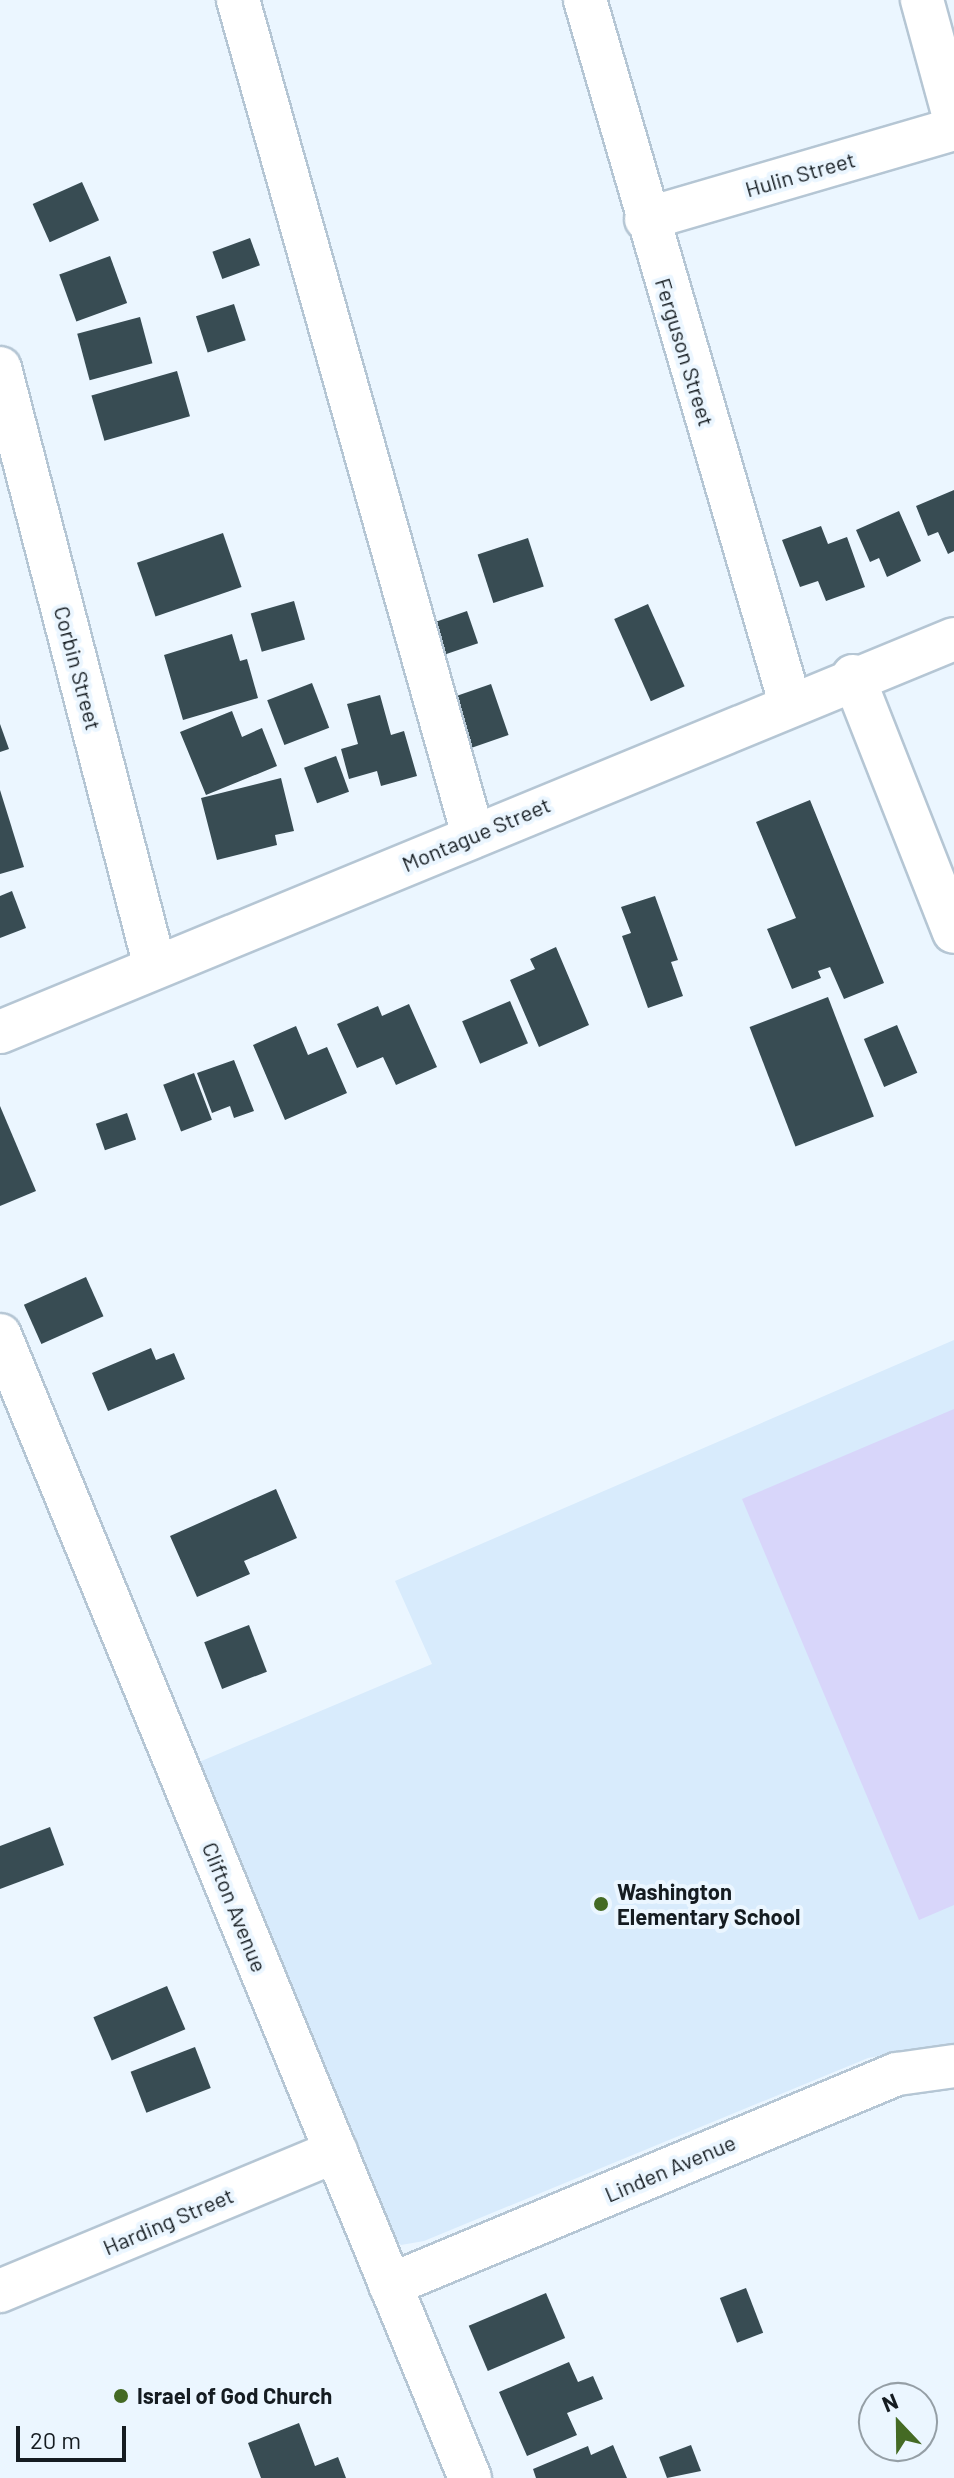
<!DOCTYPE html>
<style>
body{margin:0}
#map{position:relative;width:954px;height:2478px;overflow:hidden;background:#ebf6ff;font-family:Barlow,sans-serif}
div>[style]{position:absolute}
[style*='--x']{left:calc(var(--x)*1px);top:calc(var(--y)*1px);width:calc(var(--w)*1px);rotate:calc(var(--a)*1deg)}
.built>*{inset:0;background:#d8ebfc}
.green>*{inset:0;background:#d8d6fa}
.building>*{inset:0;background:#384c53;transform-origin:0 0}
.roads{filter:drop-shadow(2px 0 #b5c6d4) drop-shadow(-2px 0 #b5c6d4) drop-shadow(0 2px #b5c6d4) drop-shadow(0 -2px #b5c6d4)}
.minor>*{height:42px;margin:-21px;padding:0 21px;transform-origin:21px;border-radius:21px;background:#fff}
.dots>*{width:22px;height:22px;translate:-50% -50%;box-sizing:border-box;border:4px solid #ebf6ff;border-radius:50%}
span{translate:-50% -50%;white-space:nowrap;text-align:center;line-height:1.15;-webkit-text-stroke:8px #ebf6ff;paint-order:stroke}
.street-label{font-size:22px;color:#151c21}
.poi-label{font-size:22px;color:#151c21;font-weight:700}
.left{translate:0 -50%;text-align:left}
.north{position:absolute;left:858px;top:2382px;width:80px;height:80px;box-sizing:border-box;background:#ebf6ff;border:2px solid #959fa6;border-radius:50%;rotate:338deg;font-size:22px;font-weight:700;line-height:32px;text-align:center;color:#151c21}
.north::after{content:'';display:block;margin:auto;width:28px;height:36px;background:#446a24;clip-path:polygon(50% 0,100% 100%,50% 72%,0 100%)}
.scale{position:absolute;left:16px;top:2426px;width:110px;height:36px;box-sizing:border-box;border:4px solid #151c21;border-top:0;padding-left:10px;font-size:24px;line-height:28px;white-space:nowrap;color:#151c21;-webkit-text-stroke:6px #ebf6ff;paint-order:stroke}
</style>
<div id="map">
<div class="built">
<div style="clip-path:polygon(954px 1340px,954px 2043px,868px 2058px,424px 2241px,401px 2245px,384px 2232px,192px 1765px,432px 1664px,395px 1581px)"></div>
</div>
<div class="green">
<div style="clip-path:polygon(954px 1409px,954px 1905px,919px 1920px,742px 1499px)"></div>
</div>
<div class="building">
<div style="left:82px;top:182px;width:42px;height:54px;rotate:66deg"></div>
<div style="left:250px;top:238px;width:29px;height:40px;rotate:70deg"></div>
<div style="left:110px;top:256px;width:50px;height:54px;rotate:70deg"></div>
<div style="left:234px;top:304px;width:38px;height:40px;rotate:72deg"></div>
<div style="left:140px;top:317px;width:48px;height:65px;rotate:75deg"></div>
<div style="left:177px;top:371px;width:47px;height:89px;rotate:74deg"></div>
<div style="clip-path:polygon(954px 490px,954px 551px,948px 554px,938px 532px,928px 536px,916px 506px)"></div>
<div style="clip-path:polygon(899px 511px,921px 561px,887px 577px,879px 558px,870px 562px,856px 530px)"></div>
<div style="clip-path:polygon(821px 526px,828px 544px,847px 537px,865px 587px,826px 601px,818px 581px,800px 587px,782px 540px)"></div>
<div style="left:223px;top:533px;width:57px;height:91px;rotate:71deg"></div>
<div style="left:528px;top:538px;width:51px;height:53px;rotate:72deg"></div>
<div style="left:294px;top:601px;width:40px;height:45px;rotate:74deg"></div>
<div style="left:648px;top:604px;width:90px;height:37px;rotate:66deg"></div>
<div style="left:467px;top:611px;width:34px;height:42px;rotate:71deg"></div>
<div style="clip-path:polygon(232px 634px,240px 661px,247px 659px,258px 698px,183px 720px,164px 655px)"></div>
<div style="left:312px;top:683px;width:48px;height:48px;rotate:69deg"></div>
<div style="left:491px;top:684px;width:54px;height:45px;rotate:71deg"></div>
<div style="clip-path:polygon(380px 695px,391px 735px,404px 731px,417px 776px,381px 786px,377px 771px,349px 779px,341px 749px,358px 744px,347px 704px)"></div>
<div style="clip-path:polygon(232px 711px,242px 737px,262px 728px,277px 766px,206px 795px,180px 732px)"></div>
<div style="clip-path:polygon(0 724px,9px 749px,0 752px)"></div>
<div style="left:336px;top:756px;width:38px;height:34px;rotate:70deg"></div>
<div style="clip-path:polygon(281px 778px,294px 831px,275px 835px,277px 845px,217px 860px,201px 798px)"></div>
<div style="clip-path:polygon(0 790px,24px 867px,0 874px)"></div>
<div style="clip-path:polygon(810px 800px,884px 983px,844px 999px,830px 967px,818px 971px,821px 978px,792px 989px,767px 929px,796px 918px,756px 822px)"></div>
<div style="clip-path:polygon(12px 891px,26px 928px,0 938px,0 896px)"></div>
<div style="clip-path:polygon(655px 896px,678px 960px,671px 962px,683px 996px,648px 1008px,622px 936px,631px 933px,621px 907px)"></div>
<div style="clip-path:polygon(556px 947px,589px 1025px,539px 1047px,510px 980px,535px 969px,530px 959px)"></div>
<div style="left:828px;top:997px;width:128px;height:84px;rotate:69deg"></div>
<div style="left:510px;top:1001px;width:46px;height:52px;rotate:67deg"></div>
<div style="clip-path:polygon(409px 1004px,437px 1067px,396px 1085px,383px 1057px,357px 1068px,337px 1024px,378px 1006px,382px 1016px)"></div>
<div style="left:897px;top:1025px;width:52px;height:36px;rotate:67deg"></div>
<div style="clip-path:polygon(296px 1026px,308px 1055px,327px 1047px,347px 1093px,285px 1120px,253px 1045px)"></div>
<div style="clip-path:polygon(234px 1060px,254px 1111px,234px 1118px,230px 1106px,212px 1113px,197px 1073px)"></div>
<div style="left:194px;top:1073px;width:50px;height:33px;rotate:69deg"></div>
<div style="clip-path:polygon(0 1106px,36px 1191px,0 1206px)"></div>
<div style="left:127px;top:1113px;width:28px;height:33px;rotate:71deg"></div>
<div style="left:86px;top:1277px;width:43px;height:68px;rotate:66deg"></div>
<div style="clip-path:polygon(151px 1348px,156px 1360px,174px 1353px,185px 1379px,108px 1411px,92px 1373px)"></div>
<div style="clip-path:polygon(276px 1489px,297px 1538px,244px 1561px,250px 1574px,197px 1597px,170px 1536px)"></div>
<div style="left:249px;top:1625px;width:50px;height:48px;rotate:69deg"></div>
<div style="clip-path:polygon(50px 1827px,64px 1865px,0 1889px,0 1846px)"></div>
<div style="left:167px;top:1986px;width:47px;height:80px;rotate:67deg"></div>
<div style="left:195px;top:2047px;width:44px;height:69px;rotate:69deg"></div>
<div style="left:746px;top:2288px;width:48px;height:28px;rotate:69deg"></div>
<div style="left:546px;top:2293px;width:49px;height:84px;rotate:67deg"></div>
<div style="clip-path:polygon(569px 2362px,578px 2382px,593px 2376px,603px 2399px,567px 2413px,577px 2435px,527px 2456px,499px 2392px)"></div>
<div style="clip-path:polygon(299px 2423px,315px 2466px,338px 2457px,346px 2478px,261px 2478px,248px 2443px)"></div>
<div style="clip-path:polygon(613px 2445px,627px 2478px,536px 2478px,533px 2469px,588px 2446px,591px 2455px)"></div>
<div style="clip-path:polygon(691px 2445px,701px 2471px,667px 2478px,659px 2457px)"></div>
</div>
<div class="roads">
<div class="minor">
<div style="--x:238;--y:0;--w:867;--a:74.28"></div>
<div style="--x:585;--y:0;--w:732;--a:73.74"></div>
<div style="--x:922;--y:0;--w:121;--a:74.7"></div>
<div style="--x:646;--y:219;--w:321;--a:-16.3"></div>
<div style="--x:0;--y:368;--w:619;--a:75.49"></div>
<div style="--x:853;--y:676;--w:275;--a:68.5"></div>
<div style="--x:0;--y:1032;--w:1032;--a:-22.39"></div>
<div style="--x:0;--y:1335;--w:1236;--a:67.65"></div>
<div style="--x:390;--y:2285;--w:549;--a:-22.6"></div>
<div style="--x:897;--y:2074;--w:58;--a:-8"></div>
<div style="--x:0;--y:2291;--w:364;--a:-22.6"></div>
</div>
</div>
<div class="dots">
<div style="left:601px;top:1904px;background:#446a24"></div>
<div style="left:121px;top:2396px;background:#446a24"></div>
</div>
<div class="street-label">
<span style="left:800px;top:174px;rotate:-16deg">Hulin Street</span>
<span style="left:685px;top:352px;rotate:73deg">Ferguson Street</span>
<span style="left:78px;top:668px;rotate:75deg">Corbin Street</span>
<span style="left:476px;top:834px;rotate:-23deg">Montague Street</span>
<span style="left:235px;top:1907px;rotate:68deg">Clifton Avenue</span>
<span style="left:670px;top:2168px;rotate:-23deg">Linden Avenue</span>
<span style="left:168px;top:2221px;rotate:-23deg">Harding Street</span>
</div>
<div class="poi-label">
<span class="left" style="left:617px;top:1904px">Washington<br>Elementary School</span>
<span class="left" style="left:137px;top:2396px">Israel of God Church</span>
</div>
<div class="north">N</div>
<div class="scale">20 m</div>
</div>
